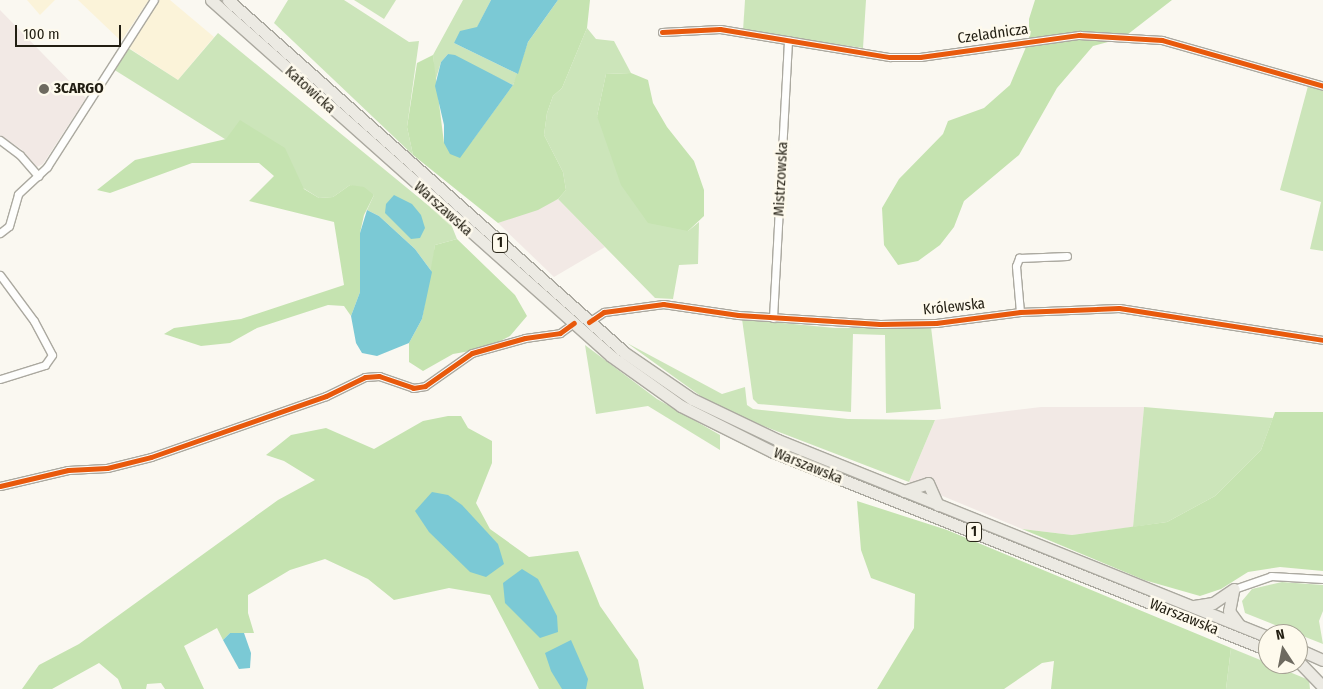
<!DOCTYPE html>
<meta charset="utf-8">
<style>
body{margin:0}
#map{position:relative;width:1323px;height:689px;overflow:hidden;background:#faf8f1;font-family:"Fira Sans Condensed",sans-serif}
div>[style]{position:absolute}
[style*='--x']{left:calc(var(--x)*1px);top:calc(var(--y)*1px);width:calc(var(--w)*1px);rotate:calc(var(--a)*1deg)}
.built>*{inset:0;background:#fbf3d9}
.industrial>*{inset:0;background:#f2e9e5}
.green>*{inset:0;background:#cce5ba}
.forest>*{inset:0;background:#c5e3b0}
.water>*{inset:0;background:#7bc9d5}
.roads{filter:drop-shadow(1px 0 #aba9a0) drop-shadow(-1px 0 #aba9a0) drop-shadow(0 1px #aba9a0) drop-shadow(0 -1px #aba9a0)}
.minor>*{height:7px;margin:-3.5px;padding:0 3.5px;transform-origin:3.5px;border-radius:3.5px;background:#fefefd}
.primary>*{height:11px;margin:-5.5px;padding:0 5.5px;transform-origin:5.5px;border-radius:5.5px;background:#eceae3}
.cycleway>*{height:5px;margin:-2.5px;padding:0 2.5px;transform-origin:2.5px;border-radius:2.5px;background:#e8590c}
.dots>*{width:14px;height:14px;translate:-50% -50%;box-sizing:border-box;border:2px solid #fefaed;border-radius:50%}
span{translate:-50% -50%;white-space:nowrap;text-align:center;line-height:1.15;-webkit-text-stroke:5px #fefaed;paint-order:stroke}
.shield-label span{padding:1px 4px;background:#fefaed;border:1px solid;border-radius:4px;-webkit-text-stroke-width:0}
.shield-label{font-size:14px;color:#221e12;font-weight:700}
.street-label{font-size:15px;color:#221e12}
.poi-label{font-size:15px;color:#221e12;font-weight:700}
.left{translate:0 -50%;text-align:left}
.north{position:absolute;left:1258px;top:624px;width:50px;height:50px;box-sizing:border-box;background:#fefaed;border:1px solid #a6a295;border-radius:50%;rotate:349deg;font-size:14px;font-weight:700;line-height:20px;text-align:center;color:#221e12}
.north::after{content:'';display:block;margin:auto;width:18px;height:22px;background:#6e6a60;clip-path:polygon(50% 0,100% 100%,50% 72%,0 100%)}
.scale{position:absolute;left:15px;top:25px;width:106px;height:22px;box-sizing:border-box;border:2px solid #221e12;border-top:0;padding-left:6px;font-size:15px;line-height:18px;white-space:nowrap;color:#221e12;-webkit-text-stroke:4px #fefaed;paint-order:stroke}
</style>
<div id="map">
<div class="built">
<div style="clip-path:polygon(27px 0,55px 0,40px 15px)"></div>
<div style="clip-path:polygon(78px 0,149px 0,121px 41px)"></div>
<div style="clip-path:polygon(159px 0,170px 0,214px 37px,178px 80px,126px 46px)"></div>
</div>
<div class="industrial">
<div style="clip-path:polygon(0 10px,86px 98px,43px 164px,37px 167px,21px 149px,0 135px)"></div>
<div style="clip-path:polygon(558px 199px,605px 247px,554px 277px,498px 223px)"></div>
<div style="clip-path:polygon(1041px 407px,1144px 407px,1133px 527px,1072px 535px,1022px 529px,909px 482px,935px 420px)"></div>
</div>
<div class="green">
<div style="clip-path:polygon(288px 0,344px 0,409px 42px,419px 41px,407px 127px,413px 155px,274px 23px)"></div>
<div style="clip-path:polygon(354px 0,396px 0,384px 19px)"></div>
<div style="clip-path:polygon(463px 0,491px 0,477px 28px,454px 43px,518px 74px,513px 85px,448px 54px,441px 62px,435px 82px,433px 55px)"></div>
<div style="clip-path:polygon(745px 0,866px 0,863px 48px,743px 31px)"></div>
<div style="clip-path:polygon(587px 28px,596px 39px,614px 41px,631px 73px,606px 74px,597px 116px,688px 231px,699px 222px,698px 264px,679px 265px,673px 299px,655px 298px,558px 199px,566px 190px,563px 172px,544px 135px,547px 113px,553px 96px,562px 88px)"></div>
<div style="clip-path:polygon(218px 33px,451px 224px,457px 239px,435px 245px,432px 272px,415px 249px,379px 216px,367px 210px,374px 195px,350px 185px,333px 197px,319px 198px,113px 69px,125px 46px,178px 80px)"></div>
<div style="clip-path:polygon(1308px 86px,1323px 91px,1323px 251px,1310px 249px,1321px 202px,1280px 190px)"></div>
<div style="clip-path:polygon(742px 319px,835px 328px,931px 327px,941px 409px,886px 413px,885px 335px,853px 334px,851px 412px,758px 404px,753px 399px)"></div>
<div style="clip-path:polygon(627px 343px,722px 394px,745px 387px,747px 405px,753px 409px,848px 419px,935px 420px,909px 482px,753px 422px,702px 397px)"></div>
<div style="clip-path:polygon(585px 345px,657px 399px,720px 435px,720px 450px,648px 406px,596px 414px)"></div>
<div style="clip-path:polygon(1144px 407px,1273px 418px,1261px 450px,1215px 496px,1167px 522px,1133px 527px)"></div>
<div style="clip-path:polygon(1282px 582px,1323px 585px,1323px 611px,1319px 621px,1323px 644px,1245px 613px,1242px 601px,1252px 589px)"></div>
<div style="clip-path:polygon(1231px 648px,1309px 680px,1310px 689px,1226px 689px)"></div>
</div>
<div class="forest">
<div style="clip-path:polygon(558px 0,590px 0,587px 28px,562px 88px,553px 96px,547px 113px,544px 135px,563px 172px,566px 190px,558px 199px,538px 210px,498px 223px,413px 155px,407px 127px,417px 63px,433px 55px,444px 143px,472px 141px,513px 85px,528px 42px)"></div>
<div style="clip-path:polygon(1035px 0,1172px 0,1123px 38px,1093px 46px,1057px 88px,1019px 155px,964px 201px,954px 227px,940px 245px,918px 261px,898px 265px,884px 245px,882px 208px,899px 179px,943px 134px,948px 121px,984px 108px,1010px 85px,1029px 40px,1029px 19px)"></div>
<div style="clip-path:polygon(631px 73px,648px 80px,653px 103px,667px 127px,694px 161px,704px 190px,704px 216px,688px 231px,648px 223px,621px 185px,597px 116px,606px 74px)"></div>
<div style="clip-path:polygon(240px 120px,285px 148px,304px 189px,319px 198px,333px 197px,350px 185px,364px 187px,374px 195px,364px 215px,360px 233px,360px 292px,351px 316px,344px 306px,328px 305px,257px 328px,230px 343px,201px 346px,164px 334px,174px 328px,241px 319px,344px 285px,334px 222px,249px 201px,274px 176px,259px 163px,192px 163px,110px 193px,97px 190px,135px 160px,226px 139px)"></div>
<div style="clip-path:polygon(457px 239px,515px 295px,527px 316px,510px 336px,487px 348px,453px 354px,423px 371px,409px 362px,409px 343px,422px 319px,435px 245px)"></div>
<div style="clip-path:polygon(1275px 412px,1323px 412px,1323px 571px,1280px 567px,1248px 572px,1221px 589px,1200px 596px,1144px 580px,1022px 529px,1072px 535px,1167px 522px,1215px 496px,1261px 450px)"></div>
<div style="clip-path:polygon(448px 416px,461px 416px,468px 428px,492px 441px,492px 463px,476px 503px,490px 529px,529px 557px,578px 551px,600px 606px,638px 660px,644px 689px,539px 689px,490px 595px,449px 588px,394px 600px,368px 579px,325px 559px,290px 570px,248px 595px,248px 613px,254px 633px,230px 633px,223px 640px,217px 628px,184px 646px,204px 689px,165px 689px,161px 683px,147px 684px,146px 689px,122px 689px,118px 679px,99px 663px,52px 689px,22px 689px,39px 665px,79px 644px,278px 500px,315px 480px,284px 461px,266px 455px,291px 435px,326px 428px,374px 449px,423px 421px)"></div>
<div style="clip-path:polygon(857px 501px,947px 530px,1231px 648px,1226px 689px,1051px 689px,1054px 661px,1042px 663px,1004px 689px,877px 689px,914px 628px,915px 594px,871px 578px,861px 550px)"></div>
</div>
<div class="water">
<div style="clip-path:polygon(491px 0,558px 0,528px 42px,518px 74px,454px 43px,460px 31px,477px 27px)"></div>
<div style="clip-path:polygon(448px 54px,455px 55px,513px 85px,460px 158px,450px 154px,444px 143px,444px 125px,435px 86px,441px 62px)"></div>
<div style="clip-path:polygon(394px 195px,412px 204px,421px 215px,425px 228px,420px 238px,411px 239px,385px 213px,386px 204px)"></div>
<div style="clip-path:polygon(367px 210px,379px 216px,415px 249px,432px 272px,422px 319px,409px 343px,377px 356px,362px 353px,356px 343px,351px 316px,360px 292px,360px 233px)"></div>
<div style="clip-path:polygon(432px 492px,448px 495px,462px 505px,498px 544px,504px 564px,486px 577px,470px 572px,429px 532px,415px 511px)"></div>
<div style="clip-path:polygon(522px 569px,538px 579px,557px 616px,558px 632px,540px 638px,505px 603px,503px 583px)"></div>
<div style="clip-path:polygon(230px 633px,244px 633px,251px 653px,250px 668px,239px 669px,223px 640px)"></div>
<div style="clip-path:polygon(571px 640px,588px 679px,586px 689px,562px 689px,551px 671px,545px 653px)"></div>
</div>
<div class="roads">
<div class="minor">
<div style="--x:662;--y:32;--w:58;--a:-3"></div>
<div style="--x:720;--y:29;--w:172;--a:9.4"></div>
<div style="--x:890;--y:57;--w:30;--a:0"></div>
<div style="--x:920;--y:57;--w:161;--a:-7.9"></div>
<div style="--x:1079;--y:35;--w:83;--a:3.4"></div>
<div style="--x:1162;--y:40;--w:167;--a:15.9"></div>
<div style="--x:0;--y:140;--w:25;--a:37"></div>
<div style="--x:20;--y:155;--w:28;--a:49"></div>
<div style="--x:0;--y:233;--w:11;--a:-38"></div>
<div style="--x:9;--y:226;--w:33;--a:-74"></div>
<div style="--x:18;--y:194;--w:40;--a:-43"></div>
<div style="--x:47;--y:167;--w:198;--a:-57.4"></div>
<div style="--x:0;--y:275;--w:57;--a:53.5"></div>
<div style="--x:34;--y:321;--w:38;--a:62"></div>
<div style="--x:52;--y:355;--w:12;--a:125"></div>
<div style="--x:45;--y:365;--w:47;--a:162.7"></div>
<div style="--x:1020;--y:312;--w:46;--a:-95"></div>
<div style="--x:1016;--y:266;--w:9;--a:-69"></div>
<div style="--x:1019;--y:258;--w:48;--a:-2.4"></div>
<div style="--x:773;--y:318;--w:278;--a:-86.9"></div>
<div style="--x:589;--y:322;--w:18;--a:-34"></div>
<div style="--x:604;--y:312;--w:60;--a:-7.7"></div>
<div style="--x:663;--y:304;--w:76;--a:8.3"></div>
<div style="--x:738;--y:315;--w:142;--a:3.6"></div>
<div style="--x:880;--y:324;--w:56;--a:-1"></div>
<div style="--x:936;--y:323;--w:85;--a:-7.5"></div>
<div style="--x:1020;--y:312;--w:99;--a:-2.3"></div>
<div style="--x:1119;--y:308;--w:206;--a:8.9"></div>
<div style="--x:0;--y:486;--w:70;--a:-13.2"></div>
<div style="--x:68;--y:470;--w:39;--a:-3"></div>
<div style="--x:107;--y:468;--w:45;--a:-14"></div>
<div style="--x:151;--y:457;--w:185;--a:-19.2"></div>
<div style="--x:326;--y:396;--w:43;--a:-26"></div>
<div style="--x:365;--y:377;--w:14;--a:-4"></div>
<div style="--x:379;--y:376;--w:36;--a:19"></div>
<div style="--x:413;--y:388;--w:12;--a:-9"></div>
<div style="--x:425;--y:386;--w:57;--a:-35.1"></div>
<div style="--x:472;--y:353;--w:55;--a:-15.8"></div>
<div style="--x:525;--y:338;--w:35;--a:-8"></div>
<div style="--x:560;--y:333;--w:17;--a:-36"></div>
<div style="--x:1234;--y:589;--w:39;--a:-19"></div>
<div style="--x:1271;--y:576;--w:52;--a:3.3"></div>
</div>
<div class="primary">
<div style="--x:211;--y:0;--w:535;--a:41.67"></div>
<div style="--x:611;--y:356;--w:86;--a:35.5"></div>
<div style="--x:681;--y:406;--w:103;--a:26.6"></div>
<div style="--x:773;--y:452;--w:533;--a:21.8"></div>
<div style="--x:228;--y:0;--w:531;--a:41.64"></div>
<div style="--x:625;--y:353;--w:81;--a:34.5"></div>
<div style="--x:692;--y:399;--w:95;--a:25.5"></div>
<div style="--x:778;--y:440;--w:528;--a:21.9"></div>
<div style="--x:904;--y:491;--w:25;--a:-18"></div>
<div style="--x:928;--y:483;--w:24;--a:66"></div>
<div style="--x:1233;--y:591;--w:20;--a:101"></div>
<div style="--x:1229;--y:611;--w:17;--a:54"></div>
<div style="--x:1194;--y:606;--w:19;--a:-9"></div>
<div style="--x:1213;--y:603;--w:25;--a:-34"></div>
<div style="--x:1298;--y:649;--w:27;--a:24"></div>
<div style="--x:1301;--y:664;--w:32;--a:46"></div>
</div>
</div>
<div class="cycleway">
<div style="--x:662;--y:32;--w:58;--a:-3"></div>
<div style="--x:720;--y:29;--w:172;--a:9.4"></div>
<div style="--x:890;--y:57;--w:30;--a:0"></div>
<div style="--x:920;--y:57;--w:161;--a:-7.9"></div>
<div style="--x:1079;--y:35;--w:83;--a:3.4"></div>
<div style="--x:1162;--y:40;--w:167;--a:15.9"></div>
<div style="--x:589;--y:322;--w:18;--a:-34"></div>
<div style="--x:604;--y:312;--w:60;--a:-7.7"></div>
<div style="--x:663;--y:304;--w:76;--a:8.3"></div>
<div style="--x:738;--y:315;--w:142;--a:3.6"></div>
<div style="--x:880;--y:324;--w:56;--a:-1"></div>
<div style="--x:936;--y:323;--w:85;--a:-7.5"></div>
<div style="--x:1020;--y:312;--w:99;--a:-2.3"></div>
<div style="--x:1119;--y:308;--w:206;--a:8.9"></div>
<div style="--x:0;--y:486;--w:70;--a:-13.2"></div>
<div style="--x:68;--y:470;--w:39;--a:-3"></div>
<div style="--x:107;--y:468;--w:45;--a:-14"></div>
<div style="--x:151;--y:457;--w:185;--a:-19.2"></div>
<div style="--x:326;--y:396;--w:43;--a:-26"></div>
<div style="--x:365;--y:377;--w:14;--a:-4"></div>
<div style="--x:379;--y:376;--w:36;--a:19"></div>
<div style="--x:413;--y:388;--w:12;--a:-9"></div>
<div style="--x:425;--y:386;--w:57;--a:-35.1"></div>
<div style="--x:472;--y:353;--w:55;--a:-15.8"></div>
<div style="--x:525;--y:338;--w:35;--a:-8"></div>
<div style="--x:560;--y:333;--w:17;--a:-36"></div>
</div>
<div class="dots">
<div style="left:44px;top:89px;background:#6e6a60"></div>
</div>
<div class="shield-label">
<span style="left:500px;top:243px">1</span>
<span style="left:974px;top:532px">1</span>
</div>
<div class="street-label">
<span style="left:993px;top:34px;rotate:-8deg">Czeladnicza</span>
<span style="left:310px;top:90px;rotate:42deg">Katowicka</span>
<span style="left:781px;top:179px;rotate:-87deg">Mistrzowska</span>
<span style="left:443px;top:209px;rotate:42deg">Warszawska</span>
<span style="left:954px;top:307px;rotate:-6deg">Królewska</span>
<span style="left:808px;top:466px;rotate:22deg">Warszawska</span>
<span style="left:1184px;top:617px;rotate:22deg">Warszawska</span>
</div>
<div class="poi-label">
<span class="left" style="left:54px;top:89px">3CARGO</span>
</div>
<div class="north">N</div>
<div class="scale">100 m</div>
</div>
